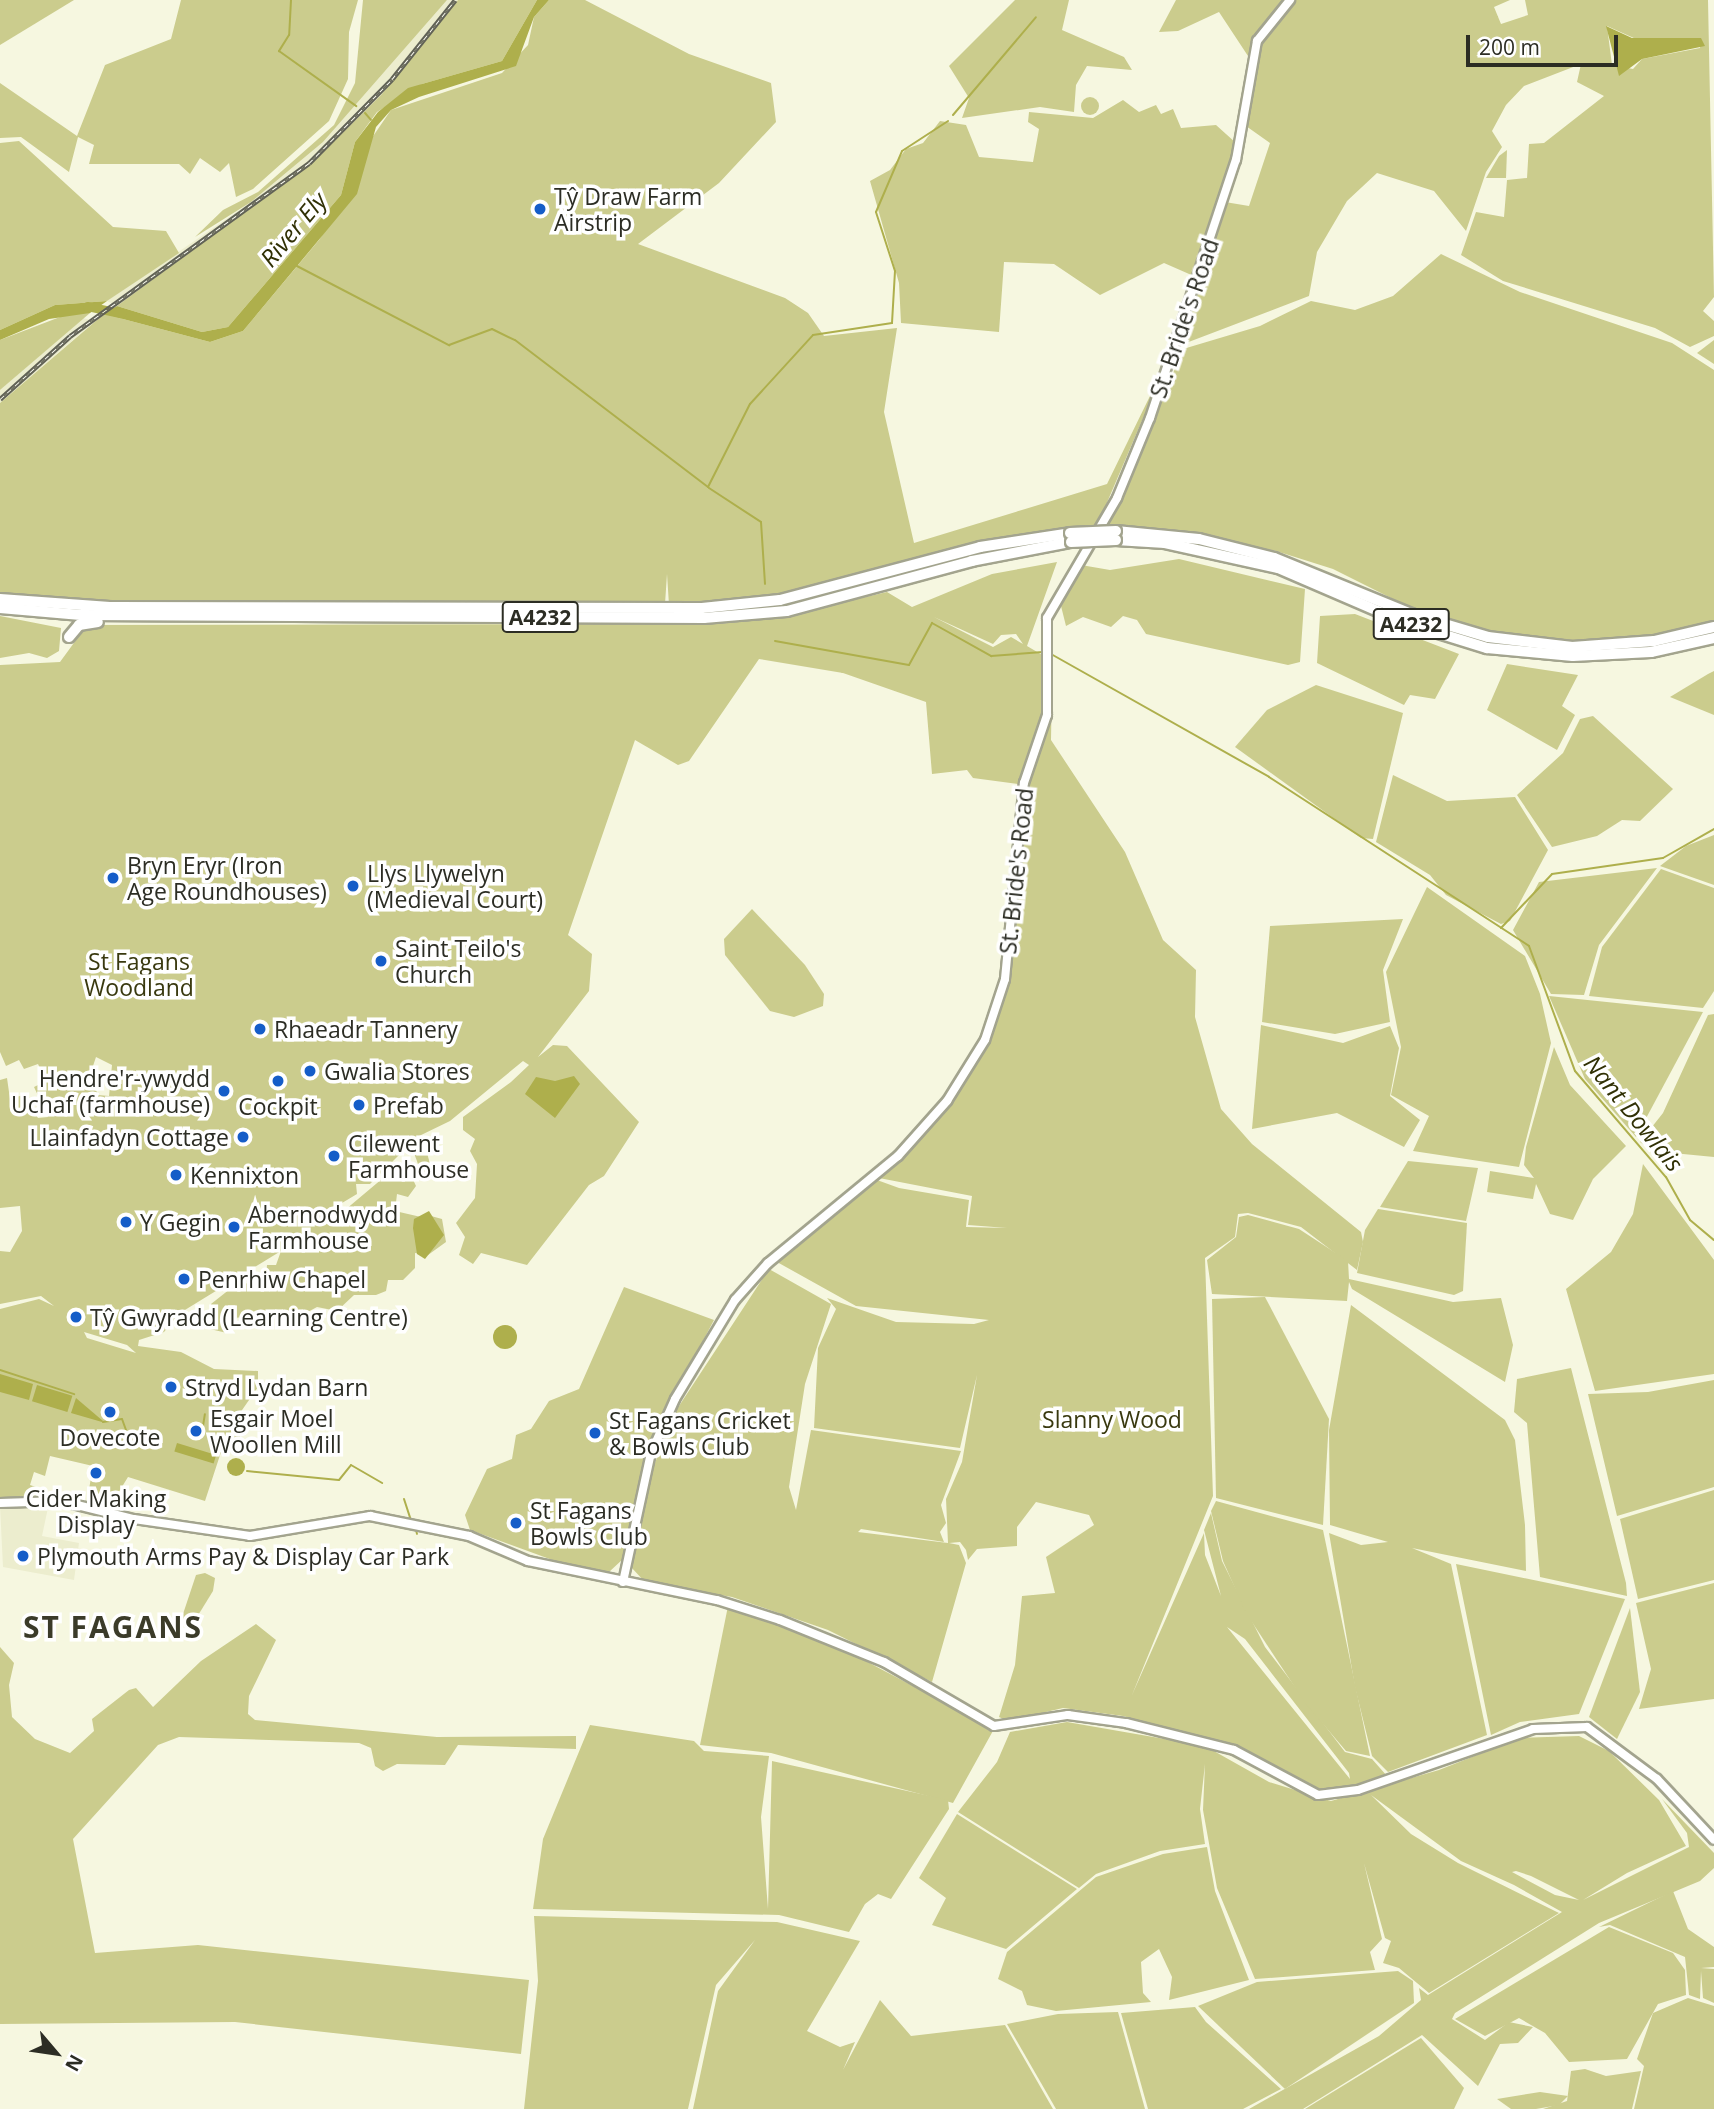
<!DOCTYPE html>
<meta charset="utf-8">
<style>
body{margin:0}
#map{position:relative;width:1714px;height:2109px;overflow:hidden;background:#f6f7e0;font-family:"Open Sans",sans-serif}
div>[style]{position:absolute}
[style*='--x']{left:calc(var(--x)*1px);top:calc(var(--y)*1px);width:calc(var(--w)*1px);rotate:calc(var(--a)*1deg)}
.built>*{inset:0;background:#ecedce}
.green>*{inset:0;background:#cbcc8d}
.round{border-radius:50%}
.water>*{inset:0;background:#aeaf4c;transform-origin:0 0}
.stream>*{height:2px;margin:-1px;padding:0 1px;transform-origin:1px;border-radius:1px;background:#aeaf4c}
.river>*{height:9px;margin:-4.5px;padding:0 4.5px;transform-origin:4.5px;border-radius:4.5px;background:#aeaf4c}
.roads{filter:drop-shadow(2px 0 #a3a48e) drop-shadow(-2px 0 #a3a48e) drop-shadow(0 2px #a3a48e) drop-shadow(0 -2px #a3a48e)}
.secondary>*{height:8px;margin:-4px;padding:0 4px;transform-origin:4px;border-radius:4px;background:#fff}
.highway>*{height:10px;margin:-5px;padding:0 5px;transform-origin:5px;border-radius:5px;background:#fff}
.rail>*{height:4.5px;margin-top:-2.25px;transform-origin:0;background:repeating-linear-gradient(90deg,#fff 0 5px,#616256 0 10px);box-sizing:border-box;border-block:2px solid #616256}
.bridges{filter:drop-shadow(2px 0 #a3a48e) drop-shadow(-2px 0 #a3a48e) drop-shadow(0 2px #a3a48e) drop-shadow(0 -2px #a3a48e)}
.highway-bridge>*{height:10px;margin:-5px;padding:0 5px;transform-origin:5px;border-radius:5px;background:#fff}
.dots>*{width:19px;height:19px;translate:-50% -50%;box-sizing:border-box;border:4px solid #fff;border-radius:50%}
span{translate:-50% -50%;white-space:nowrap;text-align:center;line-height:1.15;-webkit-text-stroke:7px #fff;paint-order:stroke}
.shield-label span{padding:2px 5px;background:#fff;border:2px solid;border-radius:5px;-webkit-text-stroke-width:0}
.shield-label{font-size:21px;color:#2c2d24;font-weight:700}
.poi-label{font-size:23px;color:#2c2d24}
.left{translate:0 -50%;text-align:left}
.right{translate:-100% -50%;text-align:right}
.street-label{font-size:23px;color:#2c2d24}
.park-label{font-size:23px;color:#39390f}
.water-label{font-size:24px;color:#303004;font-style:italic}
.district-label{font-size:30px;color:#3b3b29;font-weight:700;letter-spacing:2px}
.north{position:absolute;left:21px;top:2018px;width:70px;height:70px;-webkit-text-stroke:5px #fff;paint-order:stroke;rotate:119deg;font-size:19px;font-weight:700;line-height:28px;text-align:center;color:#2c2d24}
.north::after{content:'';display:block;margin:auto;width:24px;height:32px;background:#2c2d24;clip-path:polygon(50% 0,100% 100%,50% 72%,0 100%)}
.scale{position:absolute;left:1466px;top:35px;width:152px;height:32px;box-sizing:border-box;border:4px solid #2c2d24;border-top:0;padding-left:9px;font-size:21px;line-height:24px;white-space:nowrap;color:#2c2d24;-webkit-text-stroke:5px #fff;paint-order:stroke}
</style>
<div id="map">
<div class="built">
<div style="clip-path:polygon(447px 0,458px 0,410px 62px,317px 158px,150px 284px,117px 306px,107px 301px,251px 202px,323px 142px)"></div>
<div style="clip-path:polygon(83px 318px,95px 321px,0 403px,0 390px)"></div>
<div style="clip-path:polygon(49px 1503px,42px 1536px,79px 1543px,74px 1580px,3px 1567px,0 1506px)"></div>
</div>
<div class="green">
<div style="clip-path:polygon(0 0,74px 0,0 45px)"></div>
<div style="clip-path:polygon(181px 0,358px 0,349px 32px,348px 79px,329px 121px,253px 189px,236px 197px,229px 163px,220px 172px,200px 158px,190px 174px,179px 164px,89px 164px,94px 145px,78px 137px,69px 172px,21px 137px,0 138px,0 83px,77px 136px,105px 65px,171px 39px)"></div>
<div style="clip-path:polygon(363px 0,447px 0,323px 142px,251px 202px,195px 237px,223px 210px,258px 192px,334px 125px,355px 83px)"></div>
<div style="clip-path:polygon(458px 0,537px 0,502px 61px,422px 84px,377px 112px,355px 142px,341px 195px,228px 327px,202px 332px,117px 306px,317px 158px,381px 95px)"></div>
<div style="clip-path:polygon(549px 0,585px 0,689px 54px,771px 83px,776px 122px,719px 183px,638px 244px,785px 298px,808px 313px,824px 336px,897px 328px,884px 412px,914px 543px,1107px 484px,1170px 355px,1097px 526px,1028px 533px,788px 597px,669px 605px,667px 574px,665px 604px,77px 602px,0 594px,0 403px,104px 314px,210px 342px,243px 331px,319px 240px,361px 177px,367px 145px,391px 110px,502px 73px,528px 45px,534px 17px)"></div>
<div style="clip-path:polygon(1015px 0,1069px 0,1062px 30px,1124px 57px,1132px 70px,1087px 66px,1076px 85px,1074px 112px,1040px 107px,962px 118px,969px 98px,949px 66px)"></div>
<div style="clip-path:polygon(1176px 0,1287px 0,1248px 56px,1219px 12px,1178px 31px,1159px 32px)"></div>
<div style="clip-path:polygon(evenodd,1294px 0,1510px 0,1494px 7px,1501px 24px,1528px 15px,1525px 0,1708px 0,1714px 297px,1703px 311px,1714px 321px,1714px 336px,1690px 347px,1655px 328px,1503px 281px,1461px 255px,1476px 212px,1504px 217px,1507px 180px,1527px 178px,1529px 144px,1544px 143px,1604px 96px,1577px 82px,1581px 64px,1524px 86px,1506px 105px,1492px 131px,1502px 147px,1486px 172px,1466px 231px,1434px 191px,1377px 173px,1347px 201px,1317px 252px,1309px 296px,1186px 343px,1183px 336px,1225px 202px,1249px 206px,1270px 143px,1246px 126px,1259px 42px,1294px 0,1607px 26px,1636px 39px,1701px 38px,1700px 48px,1642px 59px,1633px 69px,1612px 65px,1607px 26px)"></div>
<div class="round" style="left:1081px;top:97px;width:18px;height:18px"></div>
<div style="clip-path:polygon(1123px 100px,1139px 112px,1156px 105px,1161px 114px,1173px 109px,1181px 128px,1216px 125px,1236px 143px,1196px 277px,1164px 263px,1100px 295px,1054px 264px,1004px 262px,999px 332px,901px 323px,899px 283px,870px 181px,890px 170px,906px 149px,923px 143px,940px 121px,966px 125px,979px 157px,1033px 162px,1039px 129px,1028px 122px,1029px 112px,1093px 118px)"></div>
<div style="clip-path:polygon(19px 141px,113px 227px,166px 231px,179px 253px,107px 301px,55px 305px,0 330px,0 143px)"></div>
<div style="clip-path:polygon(1507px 150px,1506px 178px,1486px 178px,1499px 156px)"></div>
<div style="clip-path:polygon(1441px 254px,1520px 292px,1672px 343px,1714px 370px,1714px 626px,1599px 643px,1495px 632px,1419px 612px,1333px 569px,1276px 551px,1171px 530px,1102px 526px,1130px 478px,1183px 349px,1260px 326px,1311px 301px,1355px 310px,1393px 296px)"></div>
<div style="clip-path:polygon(73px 312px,90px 313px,0 390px,0 340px)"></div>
<div style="clip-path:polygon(1714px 340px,1714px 364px,1697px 353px)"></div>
<div style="clip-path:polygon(1179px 559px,1305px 589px,1300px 662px,1288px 665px,1146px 634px,1137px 620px,1123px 616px,1111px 627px,1083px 617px,1066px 626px,1060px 602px,1081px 565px,1110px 570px)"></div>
<div style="clip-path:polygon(evenodd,1057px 562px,1027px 646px,1044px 656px,1052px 680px,1051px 740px,1125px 852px,1163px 940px,1196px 970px,1195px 1017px,1221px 1109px,1252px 1144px,1361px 1232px,1363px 1242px,1357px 1270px,1301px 1227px,1248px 1213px,1238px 1214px,1235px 1237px,1205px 1258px,1213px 1496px,1132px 1695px,1204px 1533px,1205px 1555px,1221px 1596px,1204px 1530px,1211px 1513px,1222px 1561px,1265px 1647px,1345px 1752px,1372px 1759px,1387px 1776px,1336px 1792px,1308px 1788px,1243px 1749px,1123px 1716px,1063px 1708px,1008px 1721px,999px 1717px,1015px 1665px,1022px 1596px,1055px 1593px,1046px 1557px,1094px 1525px,1089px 1515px,1036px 1502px,1017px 1527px,1017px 1546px,977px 1549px,968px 1560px,966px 1550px,960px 1542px,949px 1543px,959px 1545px,966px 1563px,932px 1682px,828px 1630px,732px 1597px,645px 1582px,630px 1566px,641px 1498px,675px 1412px,769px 1269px,831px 1304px,805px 1384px,789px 1487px,796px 1510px,811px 1430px,961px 1451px,941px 1505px,946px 1523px,940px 1532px,944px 1542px,861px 1529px,858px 1532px,948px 1543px,946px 1499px,962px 1462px,977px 1375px,960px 1448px,814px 1428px,818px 1348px,836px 1309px,827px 1298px,896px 1322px,974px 1324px,989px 1320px,856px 1306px,777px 1262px,877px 1180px,899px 1188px,969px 1200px,966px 1227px,1007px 1228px,968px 1225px,972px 1196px,879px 1178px,952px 1100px,991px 1033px,1009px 967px,1026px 785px,973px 778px,967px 770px,932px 774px,926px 702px,843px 673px,759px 659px,689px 761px,678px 765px,635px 740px,568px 935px,592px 954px,589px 991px,538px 1057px,553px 1045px,567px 1046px,639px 1122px,604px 1176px,589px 1185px,527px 1265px,481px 1253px,473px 1264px,459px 1255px,465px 1237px,456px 1223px,475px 1198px,477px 1164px,470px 1151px,475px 1139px,463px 1130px,463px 1117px,511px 1082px,529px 1065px,523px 1061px,450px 1121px,417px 1137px,370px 1184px,356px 1184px,357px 1194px,337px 1206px,345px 1210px,389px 1173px,409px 1171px,416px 1186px,408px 1197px,397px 1194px,395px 1211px,421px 1217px,417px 1244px,431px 1216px,442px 1219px,446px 1242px,428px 1255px,415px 1253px,415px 1268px,403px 1280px,388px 1280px,386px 1291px,376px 1295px,354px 1295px,337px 1311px,317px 1307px,293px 1320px,282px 1314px,250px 1329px,238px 1317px,227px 1333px,210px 1329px,211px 1304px,230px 1289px,266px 1277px,267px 1265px,276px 1265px,281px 1251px,180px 1313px,164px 1332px,139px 1340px,138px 1346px,181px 1352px,214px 1369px,258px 1371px,258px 1387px,240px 1413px,242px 1432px,236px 1445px,222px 1449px,205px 1501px,128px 1477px,109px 1508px,87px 1501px,93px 1466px,50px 1456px,45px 1476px,34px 1472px,30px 1485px,42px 1489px,43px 1496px,0 1500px,0 1309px,39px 1299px,54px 1306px,41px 1296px,0 1304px,0 1251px,10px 1252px,22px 1231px,20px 1206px,0 1208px,0 1080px,7px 1078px,10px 1099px,23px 1095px,38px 1118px,48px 1117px,34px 1087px,46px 1081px,38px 1064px,24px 1069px,19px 1060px,6px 1066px,0 1052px,0 665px,60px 662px,87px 625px,718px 624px,777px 618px,887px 592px,912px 607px,992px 574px,1057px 562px,934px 617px,993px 644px,1001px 635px,1016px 634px,1023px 644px,1011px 637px,993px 647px,934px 617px,1057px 562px,96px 1057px,112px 1065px,109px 1096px,98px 1095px,90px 1075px,96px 1057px,1057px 562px,84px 1332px,127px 1345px,136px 1353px,87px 1338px,84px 1332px,1057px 562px,1227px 1627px,1245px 1639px,1349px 1773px,1350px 1779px,1227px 1627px)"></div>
<div style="clip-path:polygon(1355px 614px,1459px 654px,1435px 699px,1410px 695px,1404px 705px,1317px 663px,1320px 616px)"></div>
<div style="clip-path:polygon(0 616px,61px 628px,59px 651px,47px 658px,29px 653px,0 658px)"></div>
<div style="clip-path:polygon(1507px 664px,1578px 675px,1562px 706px,1575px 715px,1557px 750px,1487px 710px)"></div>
<div style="clip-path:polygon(1714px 671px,1714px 715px,1670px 697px,1708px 674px)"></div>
<div style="clip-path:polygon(1316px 685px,1403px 713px,1373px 839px,1361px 838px,1235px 747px,1267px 710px)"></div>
<div style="clip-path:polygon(1593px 716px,1673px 789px,1640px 821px,1622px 820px,1597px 836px,1552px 847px,1517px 795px,1563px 753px,1580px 719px)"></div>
<div style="clip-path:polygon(1393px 775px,1447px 801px,1515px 797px,1548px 850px,1510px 921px,1501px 924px,1446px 895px,1430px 875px,1376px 842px)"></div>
<div style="clip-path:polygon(1714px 835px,1714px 885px,1660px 866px,1686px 846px)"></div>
<div style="clip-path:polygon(1657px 868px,1599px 945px,1584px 995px,1551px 994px,1513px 930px,1539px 882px)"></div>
<div style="clip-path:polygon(1661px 869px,1714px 888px,1714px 991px,1703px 1008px,1589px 996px,1602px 947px)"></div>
<div style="clip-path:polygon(1427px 887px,1525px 956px,1540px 994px,1551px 1043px,1519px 1167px,1413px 1151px,1429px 1116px,1391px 1095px,1401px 1047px,1386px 972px)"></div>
<div style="clip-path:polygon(752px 909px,805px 965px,824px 994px,823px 1006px,794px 1017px,770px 1011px,725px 955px,724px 939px)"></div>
<div style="clip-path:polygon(1403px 919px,1383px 970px,1390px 1022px,1335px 1034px,1262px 1022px,1270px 926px)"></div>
<div style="clip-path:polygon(1549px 996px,1703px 1012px,1636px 1137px,1585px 1079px)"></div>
<div style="clip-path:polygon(1714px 1014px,1714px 1157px,1652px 1151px,1640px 1142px,1663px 1113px,1708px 1015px)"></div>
<div style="clip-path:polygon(1261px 1025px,1343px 1043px,1390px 1026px,1399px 1048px,1390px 1096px,1420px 1120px,1404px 1147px,1337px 1113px,1252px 1129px)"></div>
<div style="clip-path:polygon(1554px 1047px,1570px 1085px,1626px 1146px,1593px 1179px,1573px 1220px,1550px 1214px,1536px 1184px,1533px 1199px,1487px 1192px,1490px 1171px,1534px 1178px,1524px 1165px,1526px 1147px)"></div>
<div style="clip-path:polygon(426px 1149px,430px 1164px,422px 1175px,414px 1153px)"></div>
<div style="clip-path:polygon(1408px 1161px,1478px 1168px,1466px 1221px,1380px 1207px)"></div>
<div style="clip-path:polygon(1643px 1164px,1714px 1260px,1714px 1374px,1595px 1391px,1566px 1289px,1611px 1252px,1633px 1214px)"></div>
<div style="clip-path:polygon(1378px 1209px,1467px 1223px,1463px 1291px,1454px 1295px,1357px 1273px,1365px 1230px)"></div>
<div style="clip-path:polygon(1248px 1215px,1299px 1229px,1348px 1261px,1349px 1279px,1453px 1302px,1501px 1298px,1513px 1345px,1505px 1382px,1352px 1289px,1349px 1282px,1347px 1301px,1212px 1294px,1207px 1260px,1236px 1237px,1239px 1217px)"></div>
<div style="clip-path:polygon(624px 1287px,714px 1320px,649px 1443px,623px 1559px,609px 1572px,577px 1569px,470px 1530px,465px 1515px,487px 1469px,512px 1459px,516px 1435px,531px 1429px,549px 1401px,579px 1389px)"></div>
<div style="clip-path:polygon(1265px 1297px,1329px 1419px,1323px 1525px,1216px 1498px,1212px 1299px)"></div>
<div style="clip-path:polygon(1351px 1305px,1505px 1420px,1515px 1440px,1525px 1525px,1526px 1571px,1412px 1548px,1451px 1564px,1487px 1735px,1388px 1772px,1372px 1756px,1355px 1687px,1329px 1533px,1361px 1545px,1388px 1542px,1330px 1525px,1329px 1430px)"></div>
<div style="clip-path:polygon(1571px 1368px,1626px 1583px,1627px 1596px,1540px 1577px,1527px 1423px,1514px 1412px,1517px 1379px)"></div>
<div style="clip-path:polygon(1714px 1380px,1714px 1487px,1617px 1516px,1588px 1394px,1648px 1392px)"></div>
<div style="clip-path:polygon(1714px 1490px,1714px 1580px,1638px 1599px,1620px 1519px)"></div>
<div style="clip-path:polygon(1216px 1501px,1323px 1530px,1370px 1756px,1346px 1751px,1306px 1704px,1246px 1613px,1223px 1561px,1211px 1511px)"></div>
<div style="clip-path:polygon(1456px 1564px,1625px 1599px,1579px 1714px,1520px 1722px,1491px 1735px)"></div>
<div style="clip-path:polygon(205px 1573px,215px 1578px,213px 1591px,197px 1617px,180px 1623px,196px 1575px)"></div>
<div style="clip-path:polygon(1714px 1583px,1714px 1699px,1639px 1709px,1651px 1669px,1636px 1603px)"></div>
<div style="clip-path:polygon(728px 1606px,843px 1649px,994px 1729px,953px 1803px,771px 1753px,700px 1745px)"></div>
<div style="clip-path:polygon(1630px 1608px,1640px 1692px,1617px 1739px,1589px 1717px)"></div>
<div style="clip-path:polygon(256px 1624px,276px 1640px,249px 1696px,248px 1714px,255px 1720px,437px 1737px,576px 1736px,576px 1749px,458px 1745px,445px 1765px,397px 1764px,383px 1771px,375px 1766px,371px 1748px,359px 1743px,179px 1737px,158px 1745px,73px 1839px,95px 1953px,198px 1945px,529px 1980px,521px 2054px,235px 2022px,0 2024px,0 1647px,14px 1663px,9px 1685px,12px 1717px,35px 1739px,70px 1753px,94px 1731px,92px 1719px,129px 1690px,136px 1688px,153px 1707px,201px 1661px)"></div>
<div style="clip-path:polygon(evenodd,1067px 1722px,1205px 1746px,1269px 1782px,1331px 1801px,1439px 1770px,1520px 1738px,1579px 1736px,1609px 1751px,1659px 1800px,1686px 1846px,1627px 1873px,1583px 1900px,1689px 1847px,1687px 1833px,1662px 1799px,1714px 1853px,1714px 1868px,1700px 1881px,1599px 1923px,1455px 2013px,1452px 2019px,1485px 2040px,1509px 2022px,1533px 2027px,1518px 2043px,1500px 2044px,1478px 2086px,1422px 2035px,1303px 2109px,1249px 2109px,1379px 2036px,1421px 2000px,1419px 1988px,1428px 1995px,1562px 1912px,1514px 1885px,1461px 1861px,1371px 1795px,1411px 1834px,1458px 1863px,1559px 1913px,1429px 1993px,1399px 1968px,1383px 1963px,1391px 1941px,1385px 1938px,1364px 1863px,1382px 1939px,1370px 1952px,1375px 1970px,1255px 1979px,1217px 1888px,1203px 1810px,1205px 1764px,1200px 1809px,1205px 1844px,1160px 1851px,1096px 1874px,1079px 1888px,958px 1812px,997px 1762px,1010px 1732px,1067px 1722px,1516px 1871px,1531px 1876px,1579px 1900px,1555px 1895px,1512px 1872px,1516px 1871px)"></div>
<div style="clip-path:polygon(590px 1725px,694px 1741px,704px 1751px,769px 1756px,761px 1817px,768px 1909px,772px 1761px,948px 1800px,949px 1809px,891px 1899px,878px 1894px,865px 1904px,849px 1932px,779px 1915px,533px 1909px,543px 1839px)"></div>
<div style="clip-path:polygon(957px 1814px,1077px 1889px,1006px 1949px,932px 1925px,946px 1898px,919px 1878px)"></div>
<div style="clip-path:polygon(1207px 1847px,1215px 1891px,1249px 1980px,1169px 2000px,1172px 1977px,1159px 1949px,1141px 1962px,1143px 1993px,1151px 2002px,1056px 2011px,1027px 2005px,1022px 1991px,998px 1979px,1007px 1952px,1096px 1877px,1163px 1854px)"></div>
<div style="clip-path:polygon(1673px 1891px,1688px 1929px,1714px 1947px,1714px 1967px,1701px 1968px,1714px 1969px,1714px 2003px,1703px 1998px,1701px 1971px,1700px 1999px,1689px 1995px,1685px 1957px,1610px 1925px,1599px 1927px)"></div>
<div style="clip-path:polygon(534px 1916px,777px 1922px,860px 1941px,807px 2031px,840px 2047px,855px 2042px,843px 2070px,880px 2000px,911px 2036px,1005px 2025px,1053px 2109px,693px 2109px,718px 1991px,755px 1940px,716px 1985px,688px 2109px,524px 2109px,538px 1981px)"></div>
<div style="clip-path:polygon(1609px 1927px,1673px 1953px,1685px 1970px,1686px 1995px,1658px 2004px,1627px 2059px,1569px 2062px,1545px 2033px,1519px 2018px,1485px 2036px,1455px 2019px)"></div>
<div style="clip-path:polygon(1398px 1971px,1413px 1981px,1414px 2003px,1285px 2089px,1198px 2006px,1257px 1982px)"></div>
<div style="clip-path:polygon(1688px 1998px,1714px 2006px,1714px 2109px,1634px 2109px,1644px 2066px,1637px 2059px,1653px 2013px)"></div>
<div style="clip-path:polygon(1195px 2007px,1206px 2022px,1281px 2089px,1243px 2109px,1148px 2109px,1121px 2013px)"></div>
<div style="clip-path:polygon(1118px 2012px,1145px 2109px,1056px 2109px,1007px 2024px,1058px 2014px)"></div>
<div style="clip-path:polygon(1421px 2038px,1464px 2088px,1454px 2109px,1305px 2109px)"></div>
<div style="clip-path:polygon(1585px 2069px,1606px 2076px,1641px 2071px,1632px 2109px,1543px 2109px,1567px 2101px,1571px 2071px)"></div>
<div style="clip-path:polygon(1540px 2092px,1568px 2096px,1559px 2105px,1536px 2109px,1511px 2109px,1497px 2099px)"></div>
</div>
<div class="water">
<div style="clip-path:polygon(537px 0,549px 0,534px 17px,516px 66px,419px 97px,391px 110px,376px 127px,357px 194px,243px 331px,210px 342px,104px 314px,117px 306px,202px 332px,228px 327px,341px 195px,355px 142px,378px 112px,408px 88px,502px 61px)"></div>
<div style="clip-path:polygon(1606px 26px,1632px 38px,1701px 38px,1705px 46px,1642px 59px,1619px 76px)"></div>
<div style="clip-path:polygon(107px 301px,90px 313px,49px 319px,0 340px,0 330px,55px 305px)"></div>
<div style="clip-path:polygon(574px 1076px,580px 1084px,555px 1118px,525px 1094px,536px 1077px,555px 1081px)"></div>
<div style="clip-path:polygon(429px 1211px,444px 1235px,425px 1259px,417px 1254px,413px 1228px,414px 1219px)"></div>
<div class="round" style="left:493px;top:1325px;width:24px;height:24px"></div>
<div style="clip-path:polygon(0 1374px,33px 1384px,29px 1400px,0 1392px)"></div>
<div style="left:37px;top:1385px;width:37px;height:17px;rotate:17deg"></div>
<div style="clip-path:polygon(76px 1398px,103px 1421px,102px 1422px,71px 1413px)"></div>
<div style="left:177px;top:1443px;width:41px;height:9px;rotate:17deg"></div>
<div class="round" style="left:227px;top:1458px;width:18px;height:18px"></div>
</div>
<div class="stream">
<div style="--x:291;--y:0;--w:35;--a:93"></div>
<div style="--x:289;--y:35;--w:19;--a:122"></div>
<div style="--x:279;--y:51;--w:95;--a:35.5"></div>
<div style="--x:365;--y:113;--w:9;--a:49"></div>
<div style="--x:953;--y:115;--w:128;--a:-49.7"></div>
<div style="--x:295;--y:265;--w:174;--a:27.5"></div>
<div style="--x:449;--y:345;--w:46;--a:-20.4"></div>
<div style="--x:492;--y:329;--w:25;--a:26"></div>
<div style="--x:515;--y:340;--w:243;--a:37.3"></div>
<div style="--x:708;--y:487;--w:93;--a:-63.2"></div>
<div style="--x:750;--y:404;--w:93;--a:-47.6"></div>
<div style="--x:813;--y:335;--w:80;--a:-8.6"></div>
<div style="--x:892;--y:323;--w:52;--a:-86.7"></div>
<div style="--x:895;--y:271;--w:62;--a:-107.9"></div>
<div style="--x:876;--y:212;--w:66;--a:-66.9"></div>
<div style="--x:902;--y:151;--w:55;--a:-33.1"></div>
<div style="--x:709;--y:488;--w:62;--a:33.2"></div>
<div style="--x:761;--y:522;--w:62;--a:86.3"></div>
<div style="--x:775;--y:641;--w:136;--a:10.2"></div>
<div style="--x:909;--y:665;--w:48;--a:-61.3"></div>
<div style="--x:932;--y:623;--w:68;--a:29.2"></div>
<div style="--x:991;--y:656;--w:52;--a:-4.4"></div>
<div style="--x:1051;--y:654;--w:250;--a:29.4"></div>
<div style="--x:1269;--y:777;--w:310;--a:33"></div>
<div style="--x:1529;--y:946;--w:133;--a:69.8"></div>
<div style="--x:1575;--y:1071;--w:140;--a:49.4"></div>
<div style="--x:1666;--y:1177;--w:49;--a:60.8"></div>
<div style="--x:1690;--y:1220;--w:31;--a:40"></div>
<div style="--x:1501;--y:928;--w:74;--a:-46.6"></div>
<div style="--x:1552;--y:874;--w:112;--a:-8.2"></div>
<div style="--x:1663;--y:858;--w:59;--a:-29.6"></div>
<div style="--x:0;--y:1370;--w:78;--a:18"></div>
<div style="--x:103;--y:1422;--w:19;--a:-9"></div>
<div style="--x:122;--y:1419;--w:27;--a:70"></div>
<div style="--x:131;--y:1444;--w:22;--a:3"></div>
<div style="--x:203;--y:1426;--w:12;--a:-81"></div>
<div style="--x:202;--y:1431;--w:3;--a:-90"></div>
<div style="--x:131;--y:1438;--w:16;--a:27"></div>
<div style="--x:247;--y:1471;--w:92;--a:5.6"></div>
<div style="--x:339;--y:1480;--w:19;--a:-51"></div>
<div style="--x:351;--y:1465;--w:36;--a:30"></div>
<div style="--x:404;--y:1499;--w:22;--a:72"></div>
<div style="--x:416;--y:1530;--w:4;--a:76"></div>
</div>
<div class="river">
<div style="--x:87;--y:306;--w:35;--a:12"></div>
</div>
<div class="roads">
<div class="secondary">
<div style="--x:0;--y:1503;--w:61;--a:-1.9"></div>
<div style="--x:61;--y:1501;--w:75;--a:13.9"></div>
<div style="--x:134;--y:1519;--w:117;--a:8.3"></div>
<div style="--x:250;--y:1536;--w:122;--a:-9.5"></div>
<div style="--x:370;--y:1516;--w:101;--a:11.4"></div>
<div style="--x:469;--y:1536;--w:64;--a:23"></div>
<div style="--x:528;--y:1561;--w:193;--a:11.7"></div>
<div style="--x:717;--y:1600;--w:66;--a:17.6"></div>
<div style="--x:780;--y:1620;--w:112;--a:22"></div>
<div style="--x:884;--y:1662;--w:127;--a:30.2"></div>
<div style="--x:994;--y:1726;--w:75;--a:-8.5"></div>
<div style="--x:1068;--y:1715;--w:59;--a:7.9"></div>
<div style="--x:1126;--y:1723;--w:111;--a:14"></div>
<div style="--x:1234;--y:1750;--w:95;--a:28.2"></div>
<div style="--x:1318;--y:1795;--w:40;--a:-7.1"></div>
<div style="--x:1358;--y:1790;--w:185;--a:-19.2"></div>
<div style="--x:1533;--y:1729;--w:54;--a:-2.1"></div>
<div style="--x:1587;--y:1727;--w:87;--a:36.6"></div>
<div style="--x:1657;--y:1779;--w:83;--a:46.9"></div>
<div style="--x:623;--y:1582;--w:132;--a:-77.8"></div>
<div style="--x:651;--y:1453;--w:59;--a:-66"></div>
<div style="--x:675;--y:1399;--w:116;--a:-58.8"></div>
<div style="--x:735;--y:1300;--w:50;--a:-48.3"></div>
<div style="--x:768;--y:1263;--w:168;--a:-39.5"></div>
<div style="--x:898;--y:1156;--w:74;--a:-48.3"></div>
<div style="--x:947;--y:1101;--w:72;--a:-58.1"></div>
<div style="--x:985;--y:1040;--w:64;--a:-71.8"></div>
<div style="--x:1005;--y:979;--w:197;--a:-84.5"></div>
<div style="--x:1024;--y:783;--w:72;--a:-71.3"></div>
<div style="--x:1047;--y:715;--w:97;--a:-90"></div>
<div style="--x:1047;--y:618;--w:139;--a:-59.7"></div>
<div style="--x:1117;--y:498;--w:87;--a:-67.6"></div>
<div style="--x:1150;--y:418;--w:272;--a:-71.6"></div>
<div style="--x:1236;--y:160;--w:121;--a:-80"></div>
<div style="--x:1257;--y:41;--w:53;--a:-51.2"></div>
</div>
<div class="highway">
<div style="--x:1116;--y:531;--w:83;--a:5.5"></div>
<div style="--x:1199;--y:539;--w:77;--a:14.2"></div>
<div style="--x:1274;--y:558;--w:148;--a:22.2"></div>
<div style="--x:1411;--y:614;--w:80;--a:16.6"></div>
<div style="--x:1488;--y:637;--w:85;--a:6.8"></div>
<div style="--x:1572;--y:647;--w:82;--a:-4.2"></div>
<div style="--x:1654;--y:641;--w:62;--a:-13.1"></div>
<div style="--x:1116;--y:540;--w:49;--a:3.5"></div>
<div style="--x:1165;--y:543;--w:116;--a:12.5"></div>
<div style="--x:1278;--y:568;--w:139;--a:23.3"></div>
<div style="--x:1406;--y:623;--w:85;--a:17.2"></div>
<div style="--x:1487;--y:648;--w:86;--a:5.3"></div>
<div style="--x:1573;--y:656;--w:78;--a:-2.9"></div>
<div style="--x:1651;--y:652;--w:65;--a:-12.5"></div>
<div style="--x:0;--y:599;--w:110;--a:4.2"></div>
<div style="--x:110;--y:607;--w:592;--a:0.1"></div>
<div style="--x:702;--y:608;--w:78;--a:-5.9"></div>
<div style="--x:780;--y:600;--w:207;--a:-14.8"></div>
<div style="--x:980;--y:547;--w:91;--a:-8.8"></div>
<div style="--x:0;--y:608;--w:81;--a:4.9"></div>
<div style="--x:81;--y:615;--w:623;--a:0.28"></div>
<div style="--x:704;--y:618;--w:83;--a:-4.8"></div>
<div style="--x:787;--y:611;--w:192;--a:-15.1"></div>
<div style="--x:972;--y:561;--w:101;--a:-10.9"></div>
<div style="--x:69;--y:637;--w:16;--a:-50"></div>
<div style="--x:79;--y:625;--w:19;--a:-9"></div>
</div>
</div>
<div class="rail">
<div style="--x:0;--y:399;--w:94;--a:-42"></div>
<div style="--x:70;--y:336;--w:295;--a:-35.9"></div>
<div style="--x:309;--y:163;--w:118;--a:-45.3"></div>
<div style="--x:392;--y:79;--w:101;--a:-51.4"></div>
</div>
<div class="bridges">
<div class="highway-bridge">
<div style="--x:1070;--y:533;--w:46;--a:-2.5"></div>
<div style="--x:1071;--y:542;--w:45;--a:-2.5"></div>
</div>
</div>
<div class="dots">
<div style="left:540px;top:209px;background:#155dc8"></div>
<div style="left:113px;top:878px;background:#155dc8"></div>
<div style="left:353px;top:886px;background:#155dc8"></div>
<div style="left:381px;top:961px;background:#155dc8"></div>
<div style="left:260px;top:1029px;background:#155dc8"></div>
<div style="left:310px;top:1071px;background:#155dc8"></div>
<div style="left:278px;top:1081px;background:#155dc8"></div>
<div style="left:224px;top:1091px;background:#155dc8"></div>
<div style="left:359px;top:1105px;background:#155dc8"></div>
<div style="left:243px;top:1137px;background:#155dc8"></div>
<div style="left:334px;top:1156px;background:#155dc8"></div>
<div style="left:176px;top:1175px;background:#155dc8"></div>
<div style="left:126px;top:1222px;background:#155dc8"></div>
<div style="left:234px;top:1227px;background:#155dc8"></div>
<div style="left:184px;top:1279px;background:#155dc8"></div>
<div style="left:76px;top:1317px;background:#155dc8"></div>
<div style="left:171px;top:1387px;background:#155dc8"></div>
<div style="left:110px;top:1412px;background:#155dc8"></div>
<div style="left:196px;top:1431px;background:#155dc8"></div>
<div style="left:595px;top:1433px;background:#155dc8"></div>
<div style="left:96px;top:1473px;background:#155dc8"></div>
<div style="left:516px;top:1523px;background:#155dc8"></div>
<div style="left:23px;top:1556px;background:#155dc8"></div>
</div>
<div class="shield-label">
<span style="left:540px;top:617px">A4232</span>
<span style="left:1411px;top:624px">A4232</span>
</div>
<div class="poi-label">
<span class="left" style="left:554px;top:209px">Tŷ Draw Farm<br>Airstrip</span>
<span class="left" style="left:127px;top:878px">Bryn Eryr (Iron<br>Age Roundhouses)</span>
<span class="left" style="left:367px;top:886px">Llys Llywelyn<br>(Medieval Court)</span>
<span class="left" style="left:395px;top:961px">Saint Teilo's<br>Church</span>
<span class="left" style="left:274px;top:1029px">Rhaeadr Tannery</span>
<span class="left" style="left:324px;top:1071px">Gwalia Stores</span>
<span class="right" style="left:210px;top:1091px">Hendre'r-ywydd<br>Uchaf (farmhouse)</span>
<span class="left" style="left:373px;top:1105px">Prefab</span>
<span style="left:278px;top:1106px">Cockpit</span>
<span class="right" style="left:229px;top:1137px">Llainfadyn Cottage</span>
<span class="left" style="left:348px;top:1156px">Cilewent<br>Farmhouse</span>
<span class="left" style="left:190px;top:1175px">Kennixton</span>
<span class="left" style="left:248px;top:1227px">Abernodwydd<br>Farmhouse</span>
<span class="left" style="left:140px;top:1222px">Y Gegin</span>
<span class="left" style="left:198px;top:1279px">Penrhiw Chapel</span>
<span class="left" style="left:90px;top:1317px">Tŷ Gwyradd (Learning Centre)</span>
<span class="left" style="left:185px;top:1387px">Stryd Lydan Barn</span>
<span class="left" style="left:210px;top:1431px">Esgair Moel<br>Woollen Mill</span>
<span class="left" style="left:609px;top:1433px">St Fagans Cricket<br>&amp; Bowls Club</span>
<span style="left:110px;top:1437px">Dovecote</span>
<span style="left:96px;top:1511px">Cider Making<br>Display</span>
<span class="left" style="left:530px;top:1523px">St Fagans<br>Bowls Club</span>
<span class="left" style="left:37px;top:1556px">Plymouth Arms Pay &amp; Display Car Park</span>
</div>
<div class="street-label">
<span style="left:1184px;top:318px;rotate:-71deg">St. Bride's Road</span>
<span style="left:1016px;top:871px;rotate:-84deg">St. Bride's Road</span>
</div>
<div class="park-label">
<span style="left:139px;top:974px">St Fagans<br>Woodland</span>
<span style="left:1112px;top:1419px">Slanny Wood</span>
</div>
<div class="water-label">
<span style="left:293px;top:229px;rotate:-50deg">River Ely</span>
<span style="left:1634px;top:1113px;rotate:51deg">Nant Dowlais</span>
</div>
<div class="district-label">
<span style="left:113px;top:1627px">ST FAGANS</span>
</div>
<div class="north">N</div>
<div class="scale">200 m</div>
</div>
